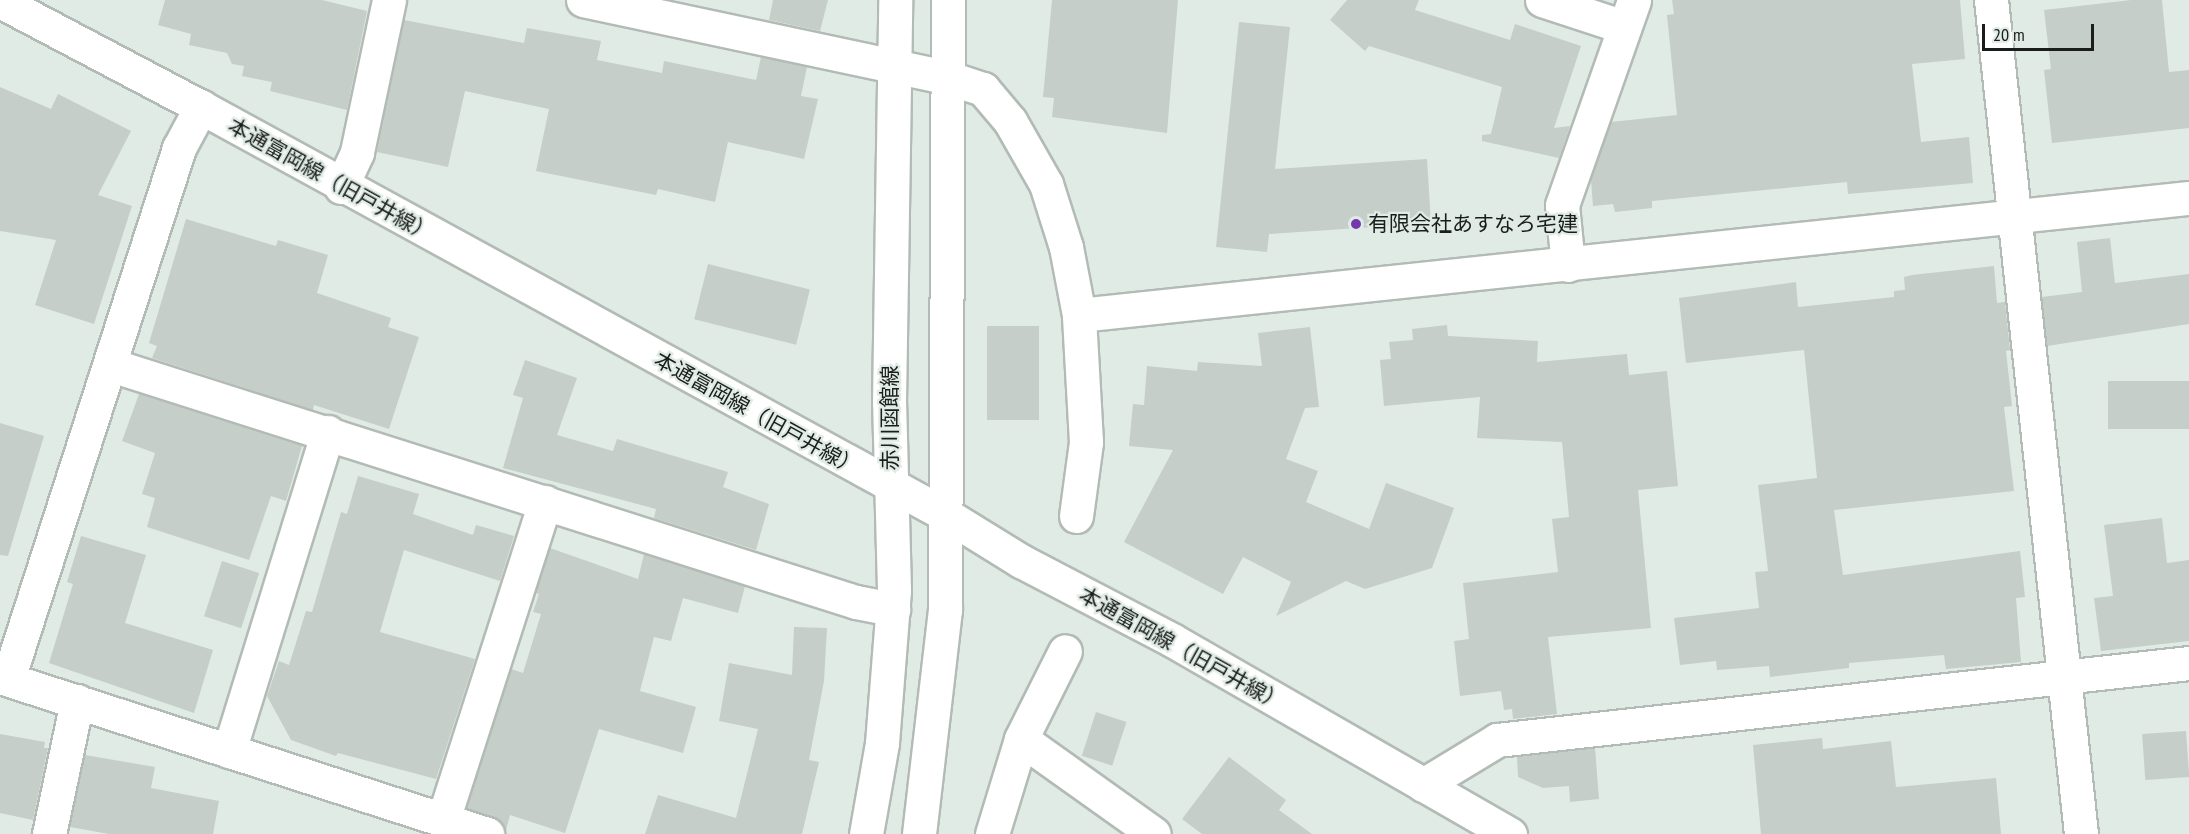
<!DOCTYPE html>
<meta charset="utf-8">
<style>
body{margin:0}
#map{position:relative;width:2189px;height:834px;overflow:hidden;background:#e1ebe5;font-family:"PT Sans Narrow","Noto Sans JP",sans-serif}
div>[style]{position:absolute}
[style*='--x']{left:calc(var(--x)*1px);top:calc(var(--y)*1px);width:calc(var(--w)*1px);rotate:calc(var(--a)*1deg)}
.building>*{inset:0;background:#c5cec8;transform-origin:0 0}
.roads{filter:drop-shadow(2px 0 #b2bbb5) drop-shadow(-2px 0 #b2bbb5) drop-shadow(0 2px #b2bbb5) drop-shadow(0 -2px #b2bbb5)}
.minor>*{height:33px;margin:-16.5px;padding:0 16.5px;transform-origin:16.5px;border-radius:16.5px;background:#fff}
.major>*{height:33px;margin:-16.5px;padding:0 16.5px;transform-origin:16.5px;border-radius:16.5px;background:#fff}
.dots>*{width:16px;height:16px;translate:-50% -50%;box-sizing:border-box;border:3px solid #e1ebe5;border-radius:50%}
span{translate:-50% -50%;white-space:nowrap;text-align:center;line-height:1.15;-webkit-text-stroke:4.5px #e1ebe5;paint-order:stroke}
.street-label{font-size:21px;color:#191d1b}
.poi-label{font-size:21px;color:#191d1b}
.left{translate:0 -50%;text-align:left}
.scale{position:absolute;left:1982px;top:24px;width:112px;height:27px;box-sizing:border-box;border:3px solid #191d1b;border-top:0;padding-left:8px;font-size:18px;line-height:21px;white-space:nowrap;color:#191d1b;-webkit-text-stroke:4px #e1ebe5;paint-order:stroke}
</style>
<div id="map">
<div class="building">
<div style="clip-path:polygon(165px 0,322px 0,367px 11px,347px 110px,270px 91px,272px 82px,242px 76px,244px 66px,232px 64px,227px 53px,189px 45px,191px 34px,158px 25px)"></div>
<div style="clip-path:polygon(773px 0,828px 0,820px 31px,769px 20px)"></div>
<div style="clip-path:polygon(1052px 0,1178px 0,1167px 133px,1052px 117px,1054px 98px,1043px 97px)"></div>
<div style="clip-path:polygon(1347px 0,1419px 0,1415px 10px,1510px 40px,1515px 24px,1581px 46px,1554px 128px,1570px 126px,1559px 158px,1482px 141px,1482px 135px,1491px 134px,1502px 87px,1369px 46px,1365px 51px,1330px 20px)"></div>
<div style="clip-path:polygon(1672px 0,1960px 0,1965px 59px,1912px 64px,1921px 142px,1969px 137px,1973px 183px,1848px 194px,1847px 182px,1652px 201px,1652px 208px,1615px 212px,1613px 204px,1593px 206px,1591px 180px,1611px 122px,1677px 115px,1667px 15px,1674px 14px)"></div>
<div style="clip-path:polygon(2131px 0,2162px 0,2169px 72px,2189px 70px,2189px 128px,2052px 143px,2044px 70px,2051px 69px,2044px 10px)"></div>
<div style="clip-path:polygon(404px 20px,524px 43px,527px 28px,601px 41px,597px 60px,662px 73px,664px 61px,756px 80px,761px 57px,807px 67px,801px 96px,818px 99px,804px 159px,728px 142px,715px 202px,658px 189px,656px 195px,536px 171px,549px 109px,465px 91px,448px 167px,377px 152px)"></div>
<div style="clip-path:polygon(1239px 22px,1290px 27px,1275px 169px,1427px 159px,1431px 223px,1269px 234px,1267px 252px,1216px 247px)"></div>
<div style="clip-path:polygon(0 87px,51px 109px,58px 94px,131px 131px,98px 195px,132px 206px,94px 324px,35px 305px,56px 240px,0 231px)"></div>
<div style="clip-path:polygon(186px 219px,276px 246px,278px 240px,328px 255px,317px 293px,391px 318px,388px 327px,419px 337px,389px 429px,314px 405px,313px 410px,152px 358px,157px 346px,149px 343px)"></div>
<div style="clip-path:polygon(2110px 238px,2115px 283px,2189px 274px,2189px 324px,2047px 346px,2042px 297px,2082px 292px,2077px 242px)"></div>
<div style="left:708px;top:264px;width:105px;height:57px;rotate:14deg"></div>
<div style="clip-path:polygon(1994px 266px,1997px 303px,2005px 302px,2010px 350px,2006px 351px,2012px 406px,2004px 407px,2014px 491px,1834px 510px,1843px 575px,2020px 551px,2025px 597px,2016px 598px,2021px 662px,1946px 669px,1944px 655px,1849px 663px,1849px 668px,1770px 677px,1769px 666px,1717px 670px,1716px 661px,1680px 665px,1674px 618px,1759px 608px,1755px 572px,1768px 571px,1758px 485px,1817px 478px,1804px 350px,1686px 363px,1679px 298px,1796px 282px,1798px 307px,1894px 297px,1894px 291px,1905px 290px,1904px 277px,1912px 275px)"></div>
<div style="clip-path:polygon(1447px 325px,1448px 336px,1538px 341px,1537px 362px,1627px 354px,1629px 375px,1667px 371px,1678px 486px,1638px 490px,1651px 628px,1548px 637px,1557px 714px,1513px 719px,1512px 709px,1504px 710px,1501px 691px,1460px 696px,1454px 641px,1469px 639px,1463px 583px,1558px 572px,1552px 519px,1569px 517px,1562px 442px,1477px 438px,1480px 397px,1384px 406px,1380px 360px,1391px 359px,1389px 342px,1413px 340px,1412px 329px)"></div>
<div style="left:987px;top:326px;width:52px;height:94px"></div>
<div style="clip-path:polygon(1310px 327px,1319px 407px,1305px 408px,1286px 459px,1318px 471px,1306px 502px,1369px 529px,1386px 483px,1454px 508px,1432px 568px,1365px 589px,1346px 581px,1276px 616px,1291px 582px,1243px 557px,1223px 594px,1124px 542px,1173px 450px,1129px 446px,1133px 404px,1144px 405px,1147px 366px,1197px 371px,1198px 362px,1262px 366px,1258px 333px)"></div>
<div style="clip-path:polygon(525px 360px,577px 378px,557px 435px,613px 451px,617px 439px,728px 472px,723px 487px,769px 504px,756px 550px,654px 518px,656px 509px,503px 468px,523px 398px,513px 395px)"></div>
<div style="left:2189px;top:381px;width:48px;height:81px;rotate:90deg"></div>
<div style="clip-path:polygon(139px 394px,302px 446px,286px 501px,271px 496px,249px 560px,147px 527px,155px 498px,142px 494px,155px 453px,122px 441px)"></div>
<div style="clip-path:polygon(0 423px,44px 436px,8px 556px,0 555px)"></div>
<div style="clip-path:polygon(358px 476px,419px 494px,413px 514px,473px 535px,476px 525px,514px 536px,500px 581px,404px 550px,380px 632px,475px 659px,436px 779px,338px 753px,336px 756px,291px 740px,267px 696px,279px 661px,289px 665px,306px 611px,312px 612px,341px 512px,347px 514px)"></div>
<div style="clip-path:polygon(2162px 518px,2167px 563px,2189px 560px,2189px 641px,2101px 651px,2094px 598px,2113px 596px,2104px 525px)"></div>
<div style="clip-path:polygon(81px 536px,146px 555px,125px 623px,213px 650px,194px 713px,49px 663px,73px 584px,67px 582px)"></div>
<div style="clip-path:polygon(550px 548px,638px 579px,644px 554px,745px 586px,738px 613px,683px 598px,671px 641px,654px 637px,640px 691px,696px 707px,683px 753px,599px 729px,565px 833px,510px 815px,505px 834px,500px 821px,467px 808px,511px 669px,523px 673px,541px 614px,533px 612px,539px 594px,536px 593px)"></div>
<div style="left:222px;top:561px;width:39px;height:58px;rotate:18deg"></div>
<div style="clip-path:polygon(794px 627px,827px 628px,824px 681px,809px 760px,819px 762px,802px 834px,645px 834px,658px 795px,736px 818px,758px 729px,719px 721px,729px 663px,792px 675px)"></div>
<div style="left:1096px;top:712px;width:32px;height:46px;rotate:18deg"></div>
<div style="left:2186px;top:731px;width:46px;height:44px;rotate:86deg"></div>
<div style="clip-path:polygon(0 734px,45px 742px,44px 748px,48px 748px,33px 820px,0 813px)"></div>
<div style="clip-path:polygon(1822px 738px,1823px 749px,1891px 741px,1896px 787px,1996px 778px,2001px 834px,1761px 834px,1753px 745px)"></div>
<div style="clip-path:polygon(1595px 748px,1599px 799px,1570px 802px,1569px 786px,1543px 788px,1518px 777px,1517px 757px)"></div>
<div style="clip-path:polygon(85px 755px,155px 767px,151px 788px,219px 801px,213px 834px,109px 834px,70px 827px)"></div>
<div style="clip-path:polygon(1229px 757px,1286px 800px,1279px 810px,1312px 834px,1202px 834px,1182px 819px)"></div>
</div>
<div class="roads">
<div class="minor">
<div style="--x:583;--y:0;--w:374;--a:12"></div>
<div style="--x:949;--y:78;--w:36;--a:18"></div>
<div style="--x:983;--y:89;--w:42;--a:49.8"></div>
<div style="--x:1010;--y:121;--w:73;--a:60.3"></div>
<div style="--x:1046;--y:184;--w:66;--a:72.4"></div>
<div style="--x:1066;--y:247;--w:69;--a:79.2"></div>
<div style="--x:1079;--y:315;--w:1116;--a:-6.02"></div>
<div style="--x:1542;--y:0;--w:86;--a:18.2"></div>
<div style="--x:1991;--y:0;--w:839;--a:83.84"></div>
<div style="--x:0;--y:1;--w:227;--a:27.8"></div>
<div style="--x:201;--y:107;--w:852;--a:28.7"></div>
<div style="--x:948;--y:516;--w:86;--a:31.7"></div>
<div style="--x:1021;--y:561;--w:170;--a:27.6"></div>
<div style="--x:1172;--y:640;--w:390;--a:29.9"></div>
<div style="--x:341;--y:187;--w:38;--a:-65"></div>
<div style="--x:357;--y:152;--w:155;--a:-78.1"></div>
<div style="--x:1568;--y:265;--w:60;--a:-95.7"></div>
<div style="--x:1562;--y:205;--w:217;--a:-70.6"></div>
<div style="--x:111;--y:365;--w:782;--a:17.65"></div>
<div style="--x:856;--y:602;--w:38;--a:11"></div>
<div style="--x:1076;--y:516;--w:75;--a:-82.3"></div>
<div style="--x:1086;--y:442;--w:127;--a:-93.2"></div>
<div style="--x:0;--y:677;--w:512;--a:17.87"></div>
<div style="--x:8;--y:679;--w:558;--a:-72.15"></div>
<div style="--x:179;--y:148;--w:47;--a:-61.8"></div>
<div style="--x:1021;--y:739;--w:163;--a:35.5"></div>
<div style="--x:229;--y:751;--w:334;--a:-72.8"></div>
<div style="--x:1423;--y:785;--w:87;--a:-31.3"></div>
<div style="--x:1497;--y:740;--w:696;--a:-6.35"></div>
<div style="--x:443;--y:820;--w:334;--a:-72.2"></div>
<div style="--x:49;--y:834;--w:136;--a:-78.1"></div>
<div style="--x:992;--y:834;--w:99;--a:-73"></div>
<div style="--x:1021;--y:739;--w:98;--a:-63.4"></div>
</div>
<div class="major">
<div style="--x:866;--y:834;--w:92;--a:-80"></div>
<div style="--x:882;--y:743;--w:153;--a:-85.5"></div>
<div style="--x:894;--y:590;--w:188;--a:-91.5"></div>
<div style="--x:889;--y:402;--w:402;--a:-89.1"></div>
<div style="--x:919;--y:834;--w:226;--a:-83.4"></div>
<div style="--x:945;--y:610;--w:610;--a:-89.72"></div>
</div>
</div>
<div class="dots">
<div style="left:1356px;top:224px;background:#7539ae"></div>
</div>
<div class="street-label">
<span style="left:331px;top:180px;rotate:29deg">本通富岡線（旧戸井線）</span>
<span style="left:757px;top:414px;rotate:29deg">本通富岡線（旧戸井線）</span>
<span style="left:890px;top:418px;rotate:-90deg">赤川函館線</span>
<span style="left:1182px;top:649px;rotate:29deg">本通富岡線（旧戸井線）</span>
</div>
<div class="poi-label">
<span class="left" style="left:1368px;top:224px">有限会社あすなろ宅建</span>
</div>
<div class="scale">20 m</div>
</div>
